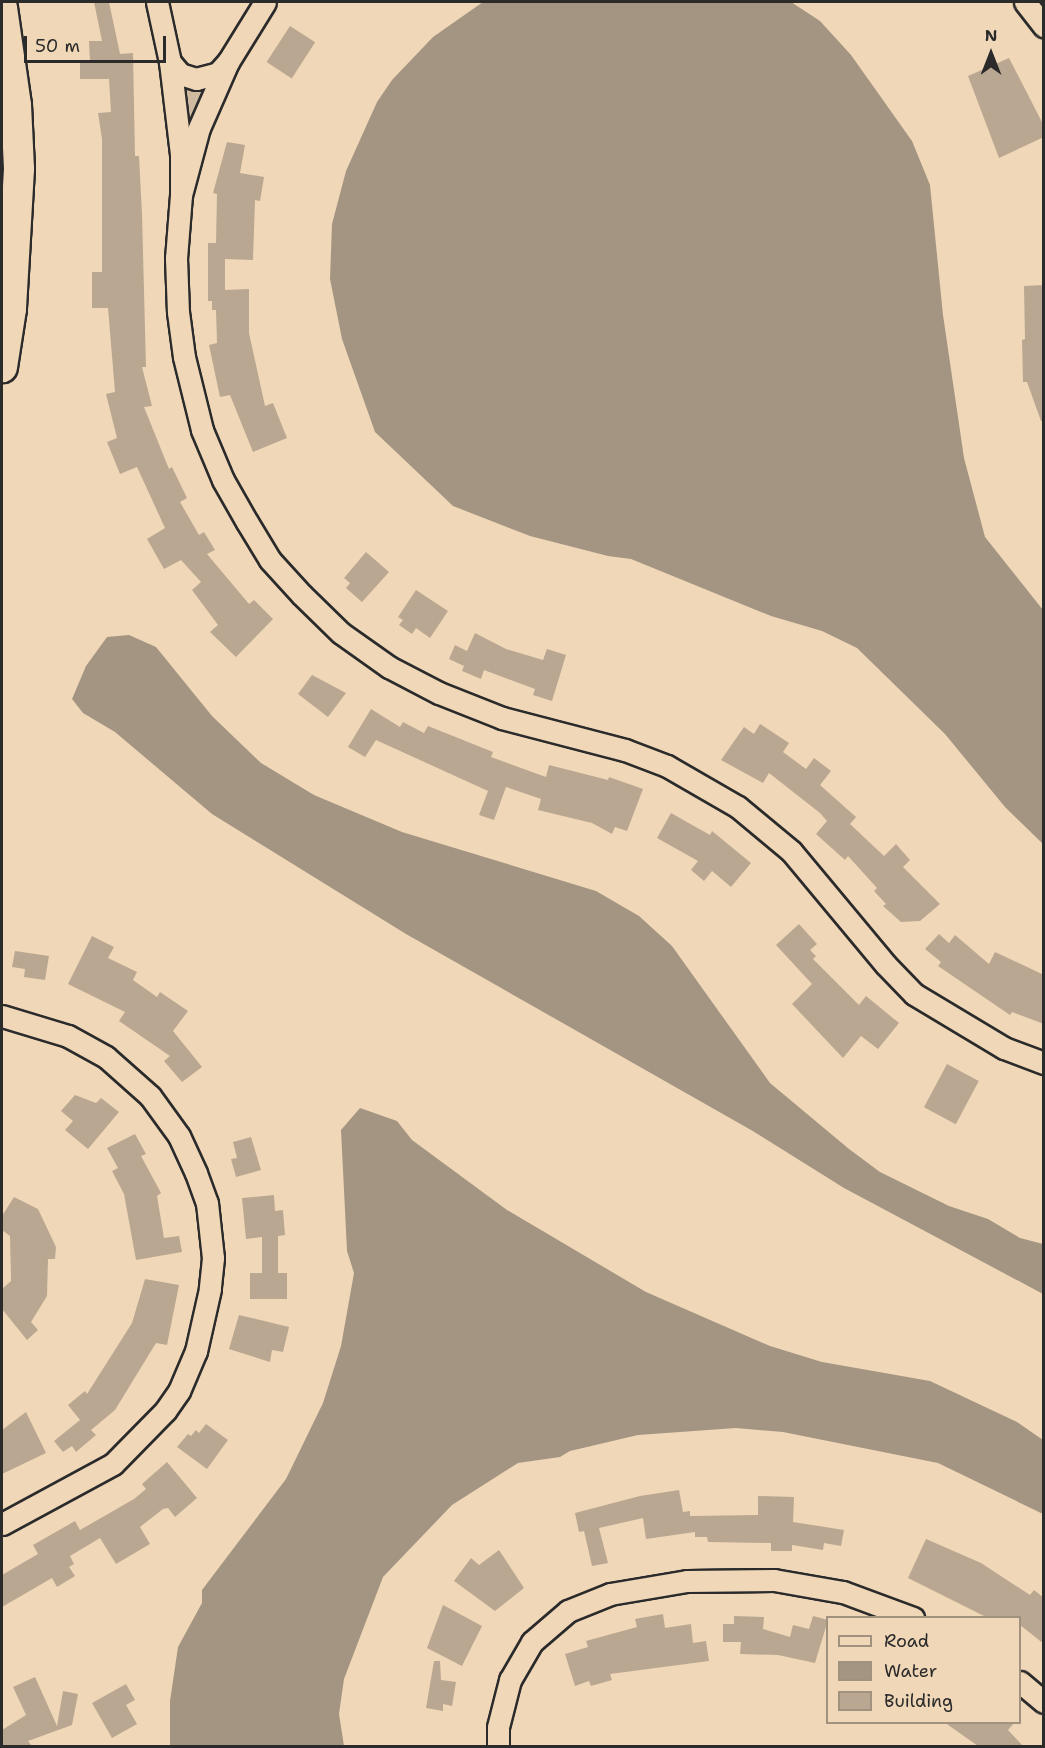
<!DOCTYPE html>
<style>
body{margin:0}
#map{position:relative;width:1045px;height:1748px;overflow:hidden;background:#f0d7b8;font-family:"Shantell Sans",sans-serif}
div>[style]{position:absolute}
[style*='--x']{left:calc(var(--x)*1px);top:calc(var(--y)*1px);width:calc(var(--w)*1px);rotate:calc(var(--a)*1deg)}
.green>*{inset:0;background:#d0bba0}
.water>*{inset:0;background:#a49582}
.building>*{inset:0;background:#baa791;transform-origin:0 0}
.roads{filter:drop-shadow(2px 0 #2b2b2b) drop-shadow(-2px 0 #2b2b2b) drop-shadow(0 2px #2b2b2b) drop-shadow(0 -2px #2b2b2b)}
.street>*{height:21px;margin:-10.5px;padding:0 10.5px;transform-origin:10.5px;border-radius:10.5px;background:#f0d7b8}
.secondary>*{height:30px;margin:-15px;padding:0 15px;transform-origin:15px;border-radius:15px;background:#f0d7b8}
span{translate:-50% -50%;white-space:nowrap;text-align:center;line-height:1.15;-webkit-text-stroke:4.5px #f0d7b8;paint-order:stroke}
.frame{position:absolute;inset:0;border:3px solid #2b2b2b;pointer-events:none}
.legend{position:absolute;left:826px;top:1616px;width:195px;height:108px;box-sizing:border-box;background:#f0d7b8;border:2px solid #a19280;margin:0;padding:8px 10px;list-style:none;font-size:18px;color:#2b2b2b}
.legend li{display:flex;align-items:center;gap:12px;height:30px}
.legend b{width:30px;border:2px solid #a19280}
.north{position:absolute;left:961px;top:24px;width:60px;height:60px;-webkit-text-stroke:4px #f0d7b8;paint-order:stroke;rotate:0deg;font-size:16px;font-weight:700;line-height:24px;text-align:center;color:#2b2b2b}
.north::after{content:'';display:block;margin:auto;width:21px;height:27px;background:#2b2b2b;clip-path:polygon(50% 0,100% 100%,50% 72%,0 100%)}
.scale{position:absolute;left:24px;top:36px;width:142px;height:27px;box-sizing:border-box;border:3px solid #2b2b2b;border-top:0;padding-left:8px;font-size:18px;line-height:21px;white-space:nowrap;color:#2b2b2b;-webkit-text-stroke:4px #f0d7b8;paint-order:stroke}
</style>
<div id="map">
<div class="green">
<div style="clip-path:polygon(184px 88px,207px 92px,189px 135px)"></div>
</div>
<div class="water">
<div style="clip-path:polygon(483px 2px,791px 2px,820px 21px,851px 55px,912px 141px,930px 185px,943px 315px,964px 458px,985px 537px,1043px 610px,1043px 844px,1005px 807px,945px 734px,857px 648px,822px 631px,771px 616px,631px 559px,608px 556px,530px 536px,453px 506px,375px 432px,342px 339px,330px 279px,332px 224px,346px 171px,377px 102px,392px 80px,433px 37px)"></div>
<div style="clip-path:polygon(129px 635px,156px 647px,212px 716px,261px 763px,314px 795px,402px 832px,596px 891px,639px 916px,672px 946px,770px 1083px,849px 1149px,880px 1172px,949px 1206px,988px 1219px,1020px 1238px,1043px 1244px,1043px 1294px,844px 1188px,751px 1130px,406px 934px,212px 814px,115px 732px,83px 713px,72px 699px,86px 666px,107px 637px)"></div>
<div style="clip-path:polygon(360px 1108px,397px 1121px,412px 1140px,507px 1210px,646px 1292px,770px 1346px,822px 1362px,930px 1381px,1017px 1422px,1043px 1440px,1043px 1514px,938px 1463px,783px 1432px,736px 1428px,638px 1435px,570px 1451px,560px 1457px,518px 1463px,452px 1505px,383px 1577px,344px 1679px,339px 1714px,344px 1746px,170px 1746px,170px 1701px,178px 1647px,202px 1603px,202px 1590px,286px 1479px,323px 1403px,341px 1346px,354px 1273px,347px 1251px,341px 1130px)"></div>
</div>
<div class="building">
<div style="clip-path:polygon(94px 2px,109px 2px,120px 54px,133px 53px,135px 156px,139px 156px,142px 214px,146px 367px,142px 367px,152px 406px,144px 407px,169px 469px,172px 467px,187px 498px,180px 502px,199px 535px,204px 532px,215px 550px,207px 554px,249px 604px,254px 600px,273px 619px,236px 657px,210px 632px,218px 625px,192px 590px,201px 582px,181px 560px,164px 569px,147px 539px,165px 528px,137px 467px,120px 474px,107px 442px,117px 438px,106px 394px,115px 392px,108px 308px,92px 308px,92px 272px,102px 272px,102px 139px,98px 113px,111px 112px,109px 79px,80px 79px,80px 62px,90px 62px,89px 41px,102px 41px)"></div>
<div style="left:290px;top:26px;width:30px;height:43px;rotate:33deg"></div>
<div style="clip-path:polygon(1009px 58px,1044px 126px,1044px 137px,999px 158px,968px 76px)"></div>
<div style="clip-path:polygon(227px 142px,245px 145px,240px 173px,264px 177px,260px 201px,255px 200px,253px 260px,225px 259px,225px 290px,249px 289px,249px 333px,265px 406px,273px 403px,287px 438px,253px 452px,230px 395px,220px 397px,209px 345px,217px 343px,216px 310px,212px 310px,212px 301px,208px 301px,208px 243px,216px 243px,217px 194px,213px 193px)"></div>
<div style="clip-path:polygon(1044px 285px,1044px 421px,1041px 421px,1027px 382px,1023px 382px,1022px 340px,1025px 339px,1024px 286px)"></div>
<div style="clip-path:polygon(366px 552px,389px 572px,362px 602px,346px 588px,350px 583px,344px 578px)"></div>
<div style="clip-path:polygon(416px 590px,448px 611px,430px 638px,416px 628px,412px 634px,399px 625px,403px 620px,398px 617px)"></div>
<div style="clip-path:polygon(475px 633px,506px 649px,543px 660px,547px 649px,566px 655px,552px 701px,533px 695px,535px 689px,484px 670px,481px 679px,462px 671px,464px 666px,449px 659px,455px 645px,467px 651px)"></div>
<div style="clip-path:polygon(312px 675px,346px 693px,328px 717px,298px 694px)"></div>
<div style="clip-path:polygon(371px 709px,400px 727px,403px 722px,424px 733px,428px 726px,493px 752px,491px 757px,546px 777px,549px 765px,608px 780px,609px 777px,643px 789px,627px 831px,615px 827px,612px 834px,592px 823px,538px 810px,541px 799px,506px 787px,494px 820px,479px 815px,488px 791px,376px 740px,365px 757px,348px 747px)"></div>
<div style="clip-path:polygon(760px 724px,789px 743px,783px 752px,806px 769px,814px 758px,831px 771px,820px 785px,856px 817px,850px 824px,884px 856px,896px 844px,910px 860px,903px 867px,940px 904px,920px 921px,901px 922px,883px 906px,886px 904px,874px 891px,877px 888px,848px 856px,845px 860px,816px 834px,827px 821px,820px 813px,769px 773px,763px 783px,721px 760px,744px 727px,754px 734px)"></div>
<div style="clip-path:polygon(671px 813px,710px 835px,712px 831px,751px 863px,731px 887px,712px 871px,704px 881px,691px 870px,698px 861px,657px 838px)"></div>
<div style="clip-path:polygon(799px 924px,817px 944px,810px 950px,816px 956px,813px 959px,859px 1005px,866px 996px,899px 1023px,878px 1049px,861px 1036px,843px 1058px,792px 1004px,812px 984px,776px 945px)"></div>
<div style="clip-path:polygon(939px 934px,949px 943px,955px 935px,989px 964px,995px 952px,1044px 975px,1044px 1024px,1012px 1012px,1010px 1015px,938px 966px,941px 962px,925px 949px)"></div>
<div style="clip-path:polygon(92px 936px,114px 947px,108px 958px,137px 972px,133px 980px,157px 997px,160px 992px,188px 1011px,173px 1031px,202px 1067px,182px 1082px,164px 1061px,170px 1056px,119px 1021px,125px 1012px,68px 984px)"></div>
<div style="clip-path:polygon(15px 951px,49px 956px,45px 980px,24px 977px,25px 969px,12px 967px)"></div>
<div style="left:947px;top:1064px;width:36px;height:49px;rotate:28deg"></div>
<div style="clip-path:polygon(75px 1095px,96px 1103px,101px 1098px,119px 1112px,88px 1149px,65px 1130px,73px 1121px,61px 1111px)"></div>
<div style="clip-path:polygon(135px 1134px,146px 1154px,141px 1156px,161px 1193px,157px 1196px,164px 1238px,179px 1236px,182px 1252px,136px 1260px,124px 1194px,112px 1171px,118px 1168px,107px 1148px)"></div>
<div style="clip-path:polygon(251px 1137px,261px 1170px,236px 1177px,231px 1159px,237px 1158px,233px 1142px)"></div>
<div style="clip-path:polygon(274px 1195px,275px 1211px,283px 1210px,285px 1235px,278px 1236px,278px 1273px,287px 1273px,287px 1299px,250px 1299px,250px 1273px,262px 1273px,262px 1237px,246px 1239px,242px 1198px)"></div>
<div style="clip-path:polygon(14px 1197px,38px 1209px,56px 1247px,55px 1259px,48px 1259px,47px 1296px,31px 1322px,38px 1330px,27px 1340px,2px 1309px,2px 1289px,11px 1281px,10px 1236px,2px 1230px,2px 1216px)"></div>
<div style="clip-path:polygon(145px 1279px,179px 1285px,167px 1345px,156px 1343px,115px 1410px,91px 1430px,96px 1435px,76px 1452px,72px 1446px,63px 1452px,54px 1441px,80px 1420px,68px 1405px,85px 1391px,87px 1394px,132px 1323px)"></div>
<div style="clip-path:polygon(239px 1315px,289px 1327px,283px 1352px,272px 1350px,270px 1362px,229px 1349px)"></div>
<div style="clip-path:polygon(26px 1412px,46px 1453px,2px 1474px,2px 1430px)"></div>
<div style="clip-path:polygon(206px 1424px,228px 1440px,207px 1469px,177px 1447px,188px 1434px,191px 1436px,196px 1430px,199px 1433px)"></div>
<div style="clip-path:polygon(167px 1462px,197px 1498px,175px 1517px,168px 1508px,163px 1509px,140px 1527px,150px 1544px,116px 1564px,100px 1538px,70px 1556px,74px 1564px,69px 1567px,75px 1576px,57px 1587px,52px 1578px,2px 1607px,2px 1575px,38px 1554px,33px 1545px,75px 1521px,80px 1530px,134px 1499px,146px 1489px,142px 1484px)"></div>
<div style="clip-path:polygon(679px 1490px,683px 1512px,690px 1511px,690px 1516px,758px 1515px,758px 1496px,794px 1497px,793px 1522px,844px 1530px,841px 1546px,824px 1543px,823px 1550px,792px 1545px,792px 1551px,771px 1551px,771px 1543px,708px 1542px,707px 1537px,695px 1537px,695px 1532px,646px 1539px,643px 1518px,599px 1528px,608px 1563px,592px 1566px,584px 1531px,579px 1532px,575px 1513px,640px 1496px)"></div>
<div style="clip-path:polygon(926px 1539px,981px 1563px,1030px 1595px,1034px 1590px,1044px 1598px,1044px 1644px,1020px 1625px,1020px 1617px,986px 1617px,908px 1578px)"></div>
<div style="clip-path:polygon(499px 1550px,524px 1588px,495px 1611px,454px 1581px,471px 1558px,479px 1565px)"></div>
<div style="clip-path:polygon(443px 1605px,482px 1626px,462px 1666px,427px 1648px)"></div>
<div style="clip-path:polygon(663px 1614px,665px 1628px,691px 1624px,693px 1643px,706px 1641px,709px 1661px,610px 1674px,612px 1680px,591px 1686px,589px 1681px,575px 1686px,565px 1654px,588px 1647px,586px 1641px,637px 1627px,635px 1619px)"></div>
<div style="clip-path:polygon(734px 1616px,764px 1617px,763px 1629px,790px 1637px,793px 1625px,809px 1629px,813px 1616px,828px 1620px,815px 1663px,778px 1655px,740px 1654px,741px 1642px,723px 1642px,723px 1624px,734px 1624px)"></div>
<div style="clip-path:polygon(434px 1661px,440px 1661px,441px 1680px,456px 1682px,452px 1706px,443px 1704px,443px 1711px,426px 1708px)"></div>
<div style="clip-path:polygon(35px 1677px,57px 1726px,63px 1691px,78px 1694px,72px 1725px,28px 1741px,32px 1746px,2px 1746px,2px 1730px,26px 1715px,13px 1687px)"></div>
<div style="clip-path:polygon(126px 1684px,135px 1700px,126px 1705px,137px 1724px,112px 1738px,92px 1703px)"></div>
<div style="clip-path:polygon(944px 1722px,1015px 1722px,1008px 1730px,1023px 1746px,978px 1746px)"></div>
</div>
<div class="roads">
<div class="street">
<div style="--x:157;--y:2;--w:61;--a:77.8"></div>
<div style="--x:170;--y:62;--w:16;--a:50"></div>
<div style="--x:180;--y:74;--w:17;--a:17"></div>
<div style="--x:196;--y:79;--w:23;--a:-15"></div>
<div style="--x:218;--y:73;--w:15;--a:-48"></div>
<div style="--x:228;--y:62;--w:70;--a:-58.3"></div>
<div style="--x:1025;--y:2;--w:31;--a:52"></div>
<div style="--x:170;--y:62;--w:93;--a:83.2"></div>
<div style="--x:181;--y:154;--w:41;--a:90"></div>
<div style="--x:181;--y:195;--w:69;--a:-75"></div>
<div style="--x:199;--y:128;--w:72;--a:-66.3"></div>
<div style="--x:181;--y:195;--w:63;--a:94.5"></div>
<div style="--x:176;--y:258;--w:54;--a:87.9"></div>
<div style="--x:178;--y:312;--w:45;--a:82.4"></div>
<div style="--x:184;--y:357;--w:75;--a:76.1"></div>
<div style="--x:202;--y:430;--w:54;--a:67.2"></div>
<div style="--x:223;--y:480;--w:48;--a:60.3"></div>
<div style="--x:247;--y:522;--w:44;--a:58.8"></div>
<div style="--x:270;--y:560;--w:47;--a:47.6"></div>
<div style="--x:302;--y:595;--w:54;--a:44.3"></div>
<div style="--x:341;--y:633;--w:59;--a:35.3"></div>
<div style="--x:389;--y:667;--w:56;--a:27.5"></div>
<div style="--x:439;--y:693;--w:68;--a:21.6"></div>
<div style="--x:502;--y:718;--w:127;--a:14.6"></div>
<div style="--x:625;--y:750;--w:45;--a:20.9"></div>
<div style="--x:667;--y:766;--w:82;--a:30"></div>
<div style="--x:738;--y:807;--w:69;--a:39.7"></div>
<div style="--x:791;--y:851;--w:148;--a:50.2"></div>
<div style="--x:886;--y:965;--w:40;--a:46"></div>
<div style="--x:914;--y:994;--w:105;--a:31"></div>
<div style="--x:1004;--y:1048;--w:43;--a:20.6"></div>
<div style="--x:2;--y:1016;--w:69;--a:16.9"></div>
<div style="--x:68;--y:1036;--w:43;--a:28.9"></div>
<div style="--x:106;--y:1057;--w:59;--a:41.6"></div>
<div style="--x:150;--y:1096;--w:49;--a:54.1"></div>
<div style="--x:179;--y:1136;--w:41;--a:65.3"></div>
<div style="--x:196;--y:1173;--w:32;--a:70"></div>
<div style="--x:207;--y:1203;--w:55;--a:83.8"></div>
<div style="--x:213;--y:1258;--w:31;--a:96"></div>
<div style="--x:210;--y:1289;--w:64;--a:102.7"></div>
<div style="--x:196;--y:1351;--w:43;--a:113"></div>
<div style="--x:179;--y:1391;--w:24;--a:125"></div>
<div style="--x:165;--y:1411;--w:74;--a:134.5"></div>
<div style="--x:113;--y:1464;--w:126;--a:151.6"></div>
<div style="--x:1020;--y:1682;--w:31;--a:40"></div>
<div style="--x:498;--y:1746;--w:19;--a:-90"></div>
<div style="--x:498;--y:1727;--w:49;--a:-75.7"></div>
<div style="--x:510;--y:1680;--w:44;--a:-59.9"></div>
<div style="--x:532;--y:1642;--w:48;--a:-40.7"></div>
<div style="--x:568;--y:1611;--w:45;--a:-22"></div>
<div style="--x:610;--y:1594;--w:78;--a:-9.6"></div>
<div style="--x:687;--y:1581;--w:87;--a:-0.7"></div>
<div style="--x:774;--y:1580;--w:70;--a:9.9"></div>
<div style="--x:843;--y:1592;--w:75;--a:20.4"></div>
</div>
<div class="secondary">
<div style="--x:2;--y:8;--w:98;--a:81.8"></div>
<div style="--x:16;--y:105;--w:64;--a:87.3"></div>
<div style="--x:19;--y:169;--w:140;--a:93.3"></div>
<div style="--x:11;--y:309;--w:59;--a:98.8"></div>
</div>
</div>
<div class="frame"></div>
<ul class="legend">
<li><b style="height:8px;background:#f0d7b8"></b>Road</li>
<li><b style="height:16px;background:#a49582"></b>Water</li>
<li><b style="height:16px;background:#baa791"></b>Building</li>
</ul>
<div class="north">N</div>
<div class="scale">50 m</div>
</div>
